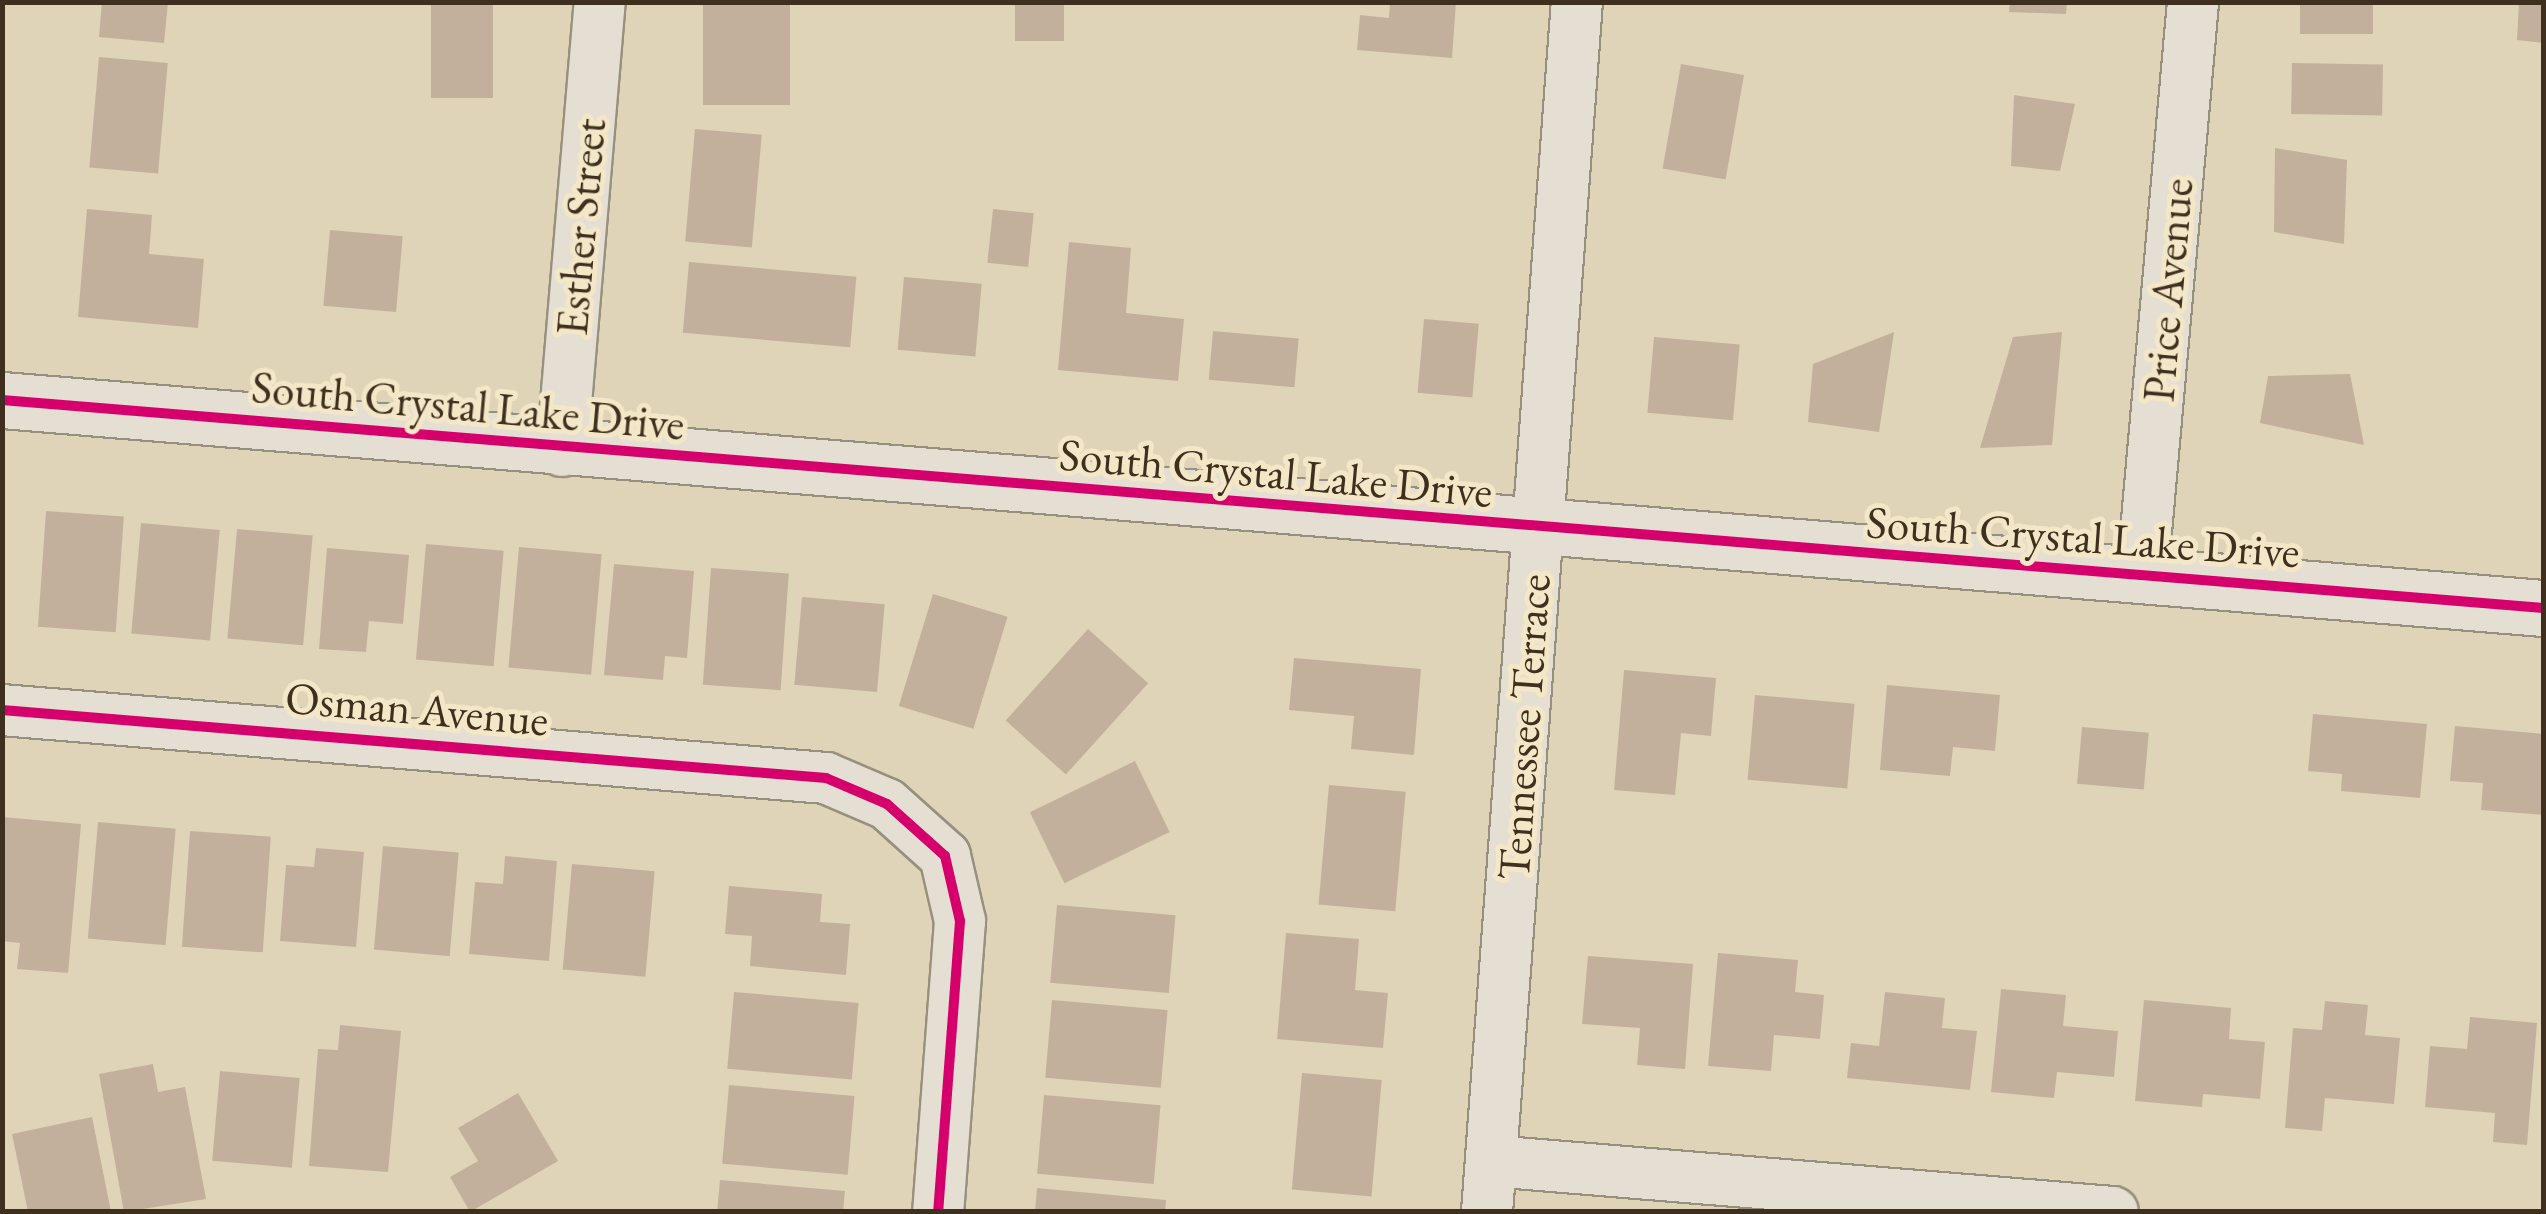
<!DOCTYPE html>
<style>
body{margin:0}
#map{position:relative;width:2546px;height:1214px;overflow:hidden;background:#dfd4b8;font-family:"EB Garamond",serif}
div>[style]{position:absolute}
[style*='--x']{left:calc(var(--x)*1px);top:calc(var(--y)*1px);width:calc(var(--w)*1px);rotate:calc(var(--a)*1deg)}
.building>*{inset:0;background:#c3b09c;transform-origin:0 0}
.roads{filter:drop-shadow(2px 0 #98907e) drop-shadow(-2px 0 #98907e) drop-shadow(0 2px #98907e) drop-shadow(0 -2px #98907e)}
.minor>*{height:50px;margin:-25px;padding:0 25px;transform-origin:25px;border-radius:25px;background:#e4dfd2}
.tertiary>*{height:55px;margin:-27.5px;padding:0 27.5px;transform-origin:27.5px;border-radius:27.5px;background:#e4dfd2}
.cycleway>*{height:10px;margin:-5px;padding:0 5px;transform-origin:5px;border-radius:5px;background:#d6006c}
span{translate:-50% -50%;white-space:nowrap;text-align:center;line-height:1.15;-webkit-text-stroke:10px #f4e7c7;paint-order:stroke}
.street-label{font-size:45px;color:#3f2f1f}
.frame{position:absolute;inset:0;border:5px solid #3f2f1f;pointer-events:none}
</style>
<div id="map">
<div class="building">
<div style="clip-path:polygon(102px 2px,168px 2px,164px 43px,99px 37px)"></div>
<div style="left:431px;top:2px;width:62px;height:96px"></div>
<div style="left:703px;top:2px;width:87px;height:103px"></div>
<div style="left:1015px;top:2px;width:49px;height:39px"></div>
<div style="clip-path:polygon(1390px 2px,1456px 2px,1452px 58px,1357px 50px,1360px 15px,1389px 18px)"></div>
<div style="clip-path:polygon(2010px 2px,2067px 2px,2066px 14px,2009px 12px)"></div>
<div style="left:2300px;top:2px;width:73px;height:32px"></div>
<div style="clip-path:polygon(2519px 2px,2544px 2px,2544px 43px,2517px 40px)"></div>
<div style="left:99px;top:57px;width:69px;height:111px;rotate:5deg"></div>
<div style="left:2292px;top:63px;width:91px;height:51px;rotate:1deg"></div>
<div style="left:1681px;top:64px;width:64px;height:106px;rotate:10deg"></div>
<div style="clip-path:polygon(2014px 95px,2075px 104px,2060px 171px,2011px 166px)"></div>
<div style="left:695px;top:129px;width:67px;height:113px;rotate:5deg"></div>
<div style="clip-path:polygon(2275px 148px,2347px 160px,2344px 244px,2274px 232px)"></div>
<div style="clip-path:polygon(87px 209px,152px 215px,149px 254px,204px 259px,198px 328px,78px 317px)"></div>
<div style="left:993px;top:209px;width:41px;height:54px;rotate:6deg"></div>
<div style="left:330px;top:230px;width:73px;height:76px;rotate:5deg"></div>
<div style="clip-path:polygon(1069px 242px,1131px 248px,1126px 313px,1184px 319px,1178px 381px,1058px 370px)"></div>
<div style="left:689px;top:262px;width:168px;height:71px;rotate:5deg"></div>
<div style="left:904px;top:277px;width:78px;height:73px;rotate:5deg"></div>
<div style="left:1424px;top:319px;width:55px;height:74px;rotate:5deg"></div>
<div style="left:1213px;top:331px;width:86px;height:49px;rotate:5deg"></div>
<div style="clip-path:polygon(1894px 332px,1879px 432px,1808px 422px,1813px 364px)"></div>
<div style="clip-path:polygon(2062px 332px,2052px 445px,1980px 448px,2013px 337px)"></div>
<div style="left:1654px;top:337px;width:86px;height:76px;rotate:5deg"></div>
<div style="clip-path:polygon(2350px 374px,2364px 445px,2260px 423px,2268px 376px)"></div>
<div style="left:46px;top:511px;width:78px;height:116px;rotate:4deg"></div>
<div style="left:141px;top:523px;width:79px;height:111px;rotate:5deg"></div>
<div style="left:237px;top:529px;width:76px;height:110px;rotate:5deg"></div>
<div style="left:426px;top:544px;width:78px;height:116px;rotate:5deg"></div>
<div style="left:519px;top:547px;width:83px;height:121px;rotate:5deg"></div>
<div style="clip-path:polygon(327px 548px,409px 555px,403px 624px,369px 621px,366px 652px,319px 649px)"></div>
<div style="clip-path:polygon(614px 564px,694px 571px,687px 658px,665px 656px,663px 680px,604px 675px)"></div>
<div style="left:711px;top:568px;width:78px;height:117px;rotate:4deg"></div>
<div style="left:933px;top:594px;width:78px;height:117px;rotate:17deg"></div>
<div style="left:802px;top:597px;width:83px;height:88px;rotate:5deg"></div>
<div style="left:1088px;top:629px;width:81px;height:123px;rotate:42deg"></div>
<div style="clip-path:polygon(1294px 658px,1421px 669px,1414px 755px,1351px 749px,1354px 716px,1289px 710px)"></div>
<div style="clip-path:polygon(1624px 670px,1716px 678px,1711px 736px,1681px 733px,1675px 795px,1614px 790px)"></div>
<div style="clip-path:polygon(1887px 685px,2000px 695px,1995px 751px,1953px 747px,1950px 776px,1880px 770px)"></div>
<div style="left:1755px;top:695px;width:100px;height:85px;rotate:5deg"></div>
<div style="clip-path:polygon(2313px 714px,2427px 724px,2420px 798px,2341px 791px,2342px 774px,2308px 771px)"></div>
<div style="clip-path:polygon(2455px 726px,2544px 734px,2544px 815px,2481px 810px,2483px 783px,2450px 781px)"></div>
<div style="left:2082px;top:727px;width:67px;height:57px;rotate:5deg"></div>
<div style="left:1135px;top:761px;width:79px;height:117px;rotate:64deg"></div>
<div style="left:1329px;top:785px;width:77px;height:120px;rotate:5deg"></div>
<div style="clip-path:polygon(2px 817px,81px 824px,68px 973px,17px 969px,20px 943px,2px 941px)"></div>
<div style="left:98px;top:822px;width:78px;height:117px;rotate:5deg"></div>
<div style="left:190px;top:831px;width:81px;height:116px;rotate:4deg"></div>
<div style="left:383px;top:846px;width:76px;height:104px;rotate:5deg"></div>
<div style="clip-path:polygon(316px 848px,364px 852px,356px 947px,280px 941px,286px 865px,314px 867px)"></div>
<div style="clip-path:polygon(505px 856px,557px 861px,549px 961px,469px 954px,475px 882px,503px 884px)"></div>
<div style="left:572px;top:864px;width:83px;height:106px;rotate:5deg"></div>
<div style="clip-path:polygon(729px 886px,822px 894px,820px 922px,850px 924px,846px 975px,750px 966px,752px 936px,725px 934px)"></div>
<div style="left:1057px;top:905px;width:119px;height:78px;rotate:5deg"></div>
<div style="clip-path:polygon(1286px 933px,1359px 939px,1355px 990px,1388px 993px,1383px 1048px,1277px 1039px)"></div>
<div style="clip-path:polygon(1718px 953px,1798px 960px,1795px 992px,1824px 995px,1820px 1039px,1774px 1035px,1771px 1071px,1708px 1066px)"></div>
<div style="clip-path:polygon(1588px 956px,1693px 964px,1685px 1069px,1637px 1065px,1640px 1028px,1582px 1024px)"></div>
<div style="clip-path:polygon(2001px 989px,2066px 995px,2063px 1026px,2118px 1031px,2114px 1077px,2057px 1072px,2054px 1098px,1991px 1092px)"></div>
<div style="left:734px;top:992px;width:125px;height:77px;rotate:5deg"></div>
<div style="clip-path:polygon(1885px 992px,1945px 998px,1942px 1028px,1977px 1031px,1970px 1090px,1847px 1078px,1851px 1043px,1879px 1046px)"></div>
<div style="left:1052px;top:1000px;width:116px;height:78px;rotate:5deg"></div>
<div style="clip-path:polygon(2144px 1000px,2231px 1008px,2229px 1039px,2265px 1042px,2260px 1099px,2203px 1094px,2202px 1107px,2135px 1101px)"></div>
<div style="clip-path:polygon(2325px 1001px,2368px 1005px,2365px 1035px,2400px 1038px,2394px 1104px,2325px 1098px,2322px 1131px,2285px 1128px,2293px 1028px,2322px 1030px)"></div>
<div style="clip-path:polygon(2470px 1017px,2537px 1023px,2527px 1145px,2493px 1142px,2495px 1113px,2425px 1107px,2430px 1046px,2467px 1049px)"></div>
<div style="clip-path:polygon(340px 1025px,401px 1031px,388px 1172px,309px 1166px,318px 1049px,338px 1050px)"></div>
<div style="clip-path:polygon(153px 1064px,158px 1092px,185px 1087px,206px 1199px,124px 1212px,99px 1074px)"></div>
<div style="left:220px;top:1071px;width:80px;height:90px;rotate:5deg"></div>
<div style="left:1302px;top:1073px;width:80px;height:117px;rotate:5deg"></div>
<div style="left:729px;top:1085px;width:126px;height:79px;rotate:5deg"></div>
<div style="clip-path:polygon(518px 1093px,558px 1161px,470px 1212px,450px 1177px,478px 1161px,458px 1128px)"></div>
<div style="left:1044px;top:1095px;width:117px;height:79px;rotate:5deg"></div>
<div style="clip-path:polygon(92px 1117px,111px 1212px,28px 1212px,12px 1134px)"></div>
<div style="clip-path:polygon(720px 1180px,845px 1191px,843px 1212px,717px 1212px)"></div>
<div style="clip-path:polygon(1037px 1188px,1166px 1200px,1165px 1212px,1035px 1212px)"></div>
</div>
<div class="roads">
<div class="minor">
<div style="--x:562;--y:451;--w:451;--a:-85.2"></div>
<div style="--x:2142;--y:577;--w:577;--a:-84.93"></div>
<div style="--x:2;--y:710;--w:827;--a:4.72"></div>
<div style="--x:826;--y:778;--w:66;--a:23.1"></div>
<div style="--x:887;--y:804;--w:78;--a:41.9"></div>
<div style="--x:945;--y:856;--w:67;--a:77"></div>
<div style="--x:960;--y:921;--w:292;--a:94.3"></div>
<div style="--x:1491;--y:1161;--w:624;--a:4.69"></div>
<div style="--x:1487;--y:1212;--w:1213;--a:-85.75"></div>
</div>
<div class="tertiary">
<div style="--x:2;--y:400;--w:2550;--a:4.68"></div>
</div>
</div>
<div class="cycleway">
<div style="--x:2;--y:400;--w:2550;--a:4.68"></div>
<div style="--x:2;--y:710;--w:827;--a:4.72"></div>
<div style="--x:826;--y:778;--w:66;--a:23.1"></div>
<div style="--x:887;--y:804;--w:78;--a:41.9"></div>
<div style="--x:945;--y:856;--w:67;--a:77"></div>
<div style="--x:960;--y:921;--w:292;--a:94.3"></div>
</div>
<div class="street-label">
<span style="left:581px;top:227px;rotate:-85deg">Esther Street</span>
<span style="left:2168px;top:290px;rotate:-85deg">Price Avenue</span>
<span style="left:468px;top:406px;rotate:5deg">South Crystal Lake Drive</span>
<span style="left:1276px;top:473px;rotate:5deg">South Crystal Lake Drive</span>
<span style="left:2083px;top:537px;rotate:4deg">South Crystal Lake Drive</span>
<span style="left:417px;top:709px;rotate:5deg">Osman Avenue</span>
<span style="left:1524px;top:727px;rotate:-86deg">Tennessee Terrace</span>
</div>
<div class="frame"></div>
</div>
